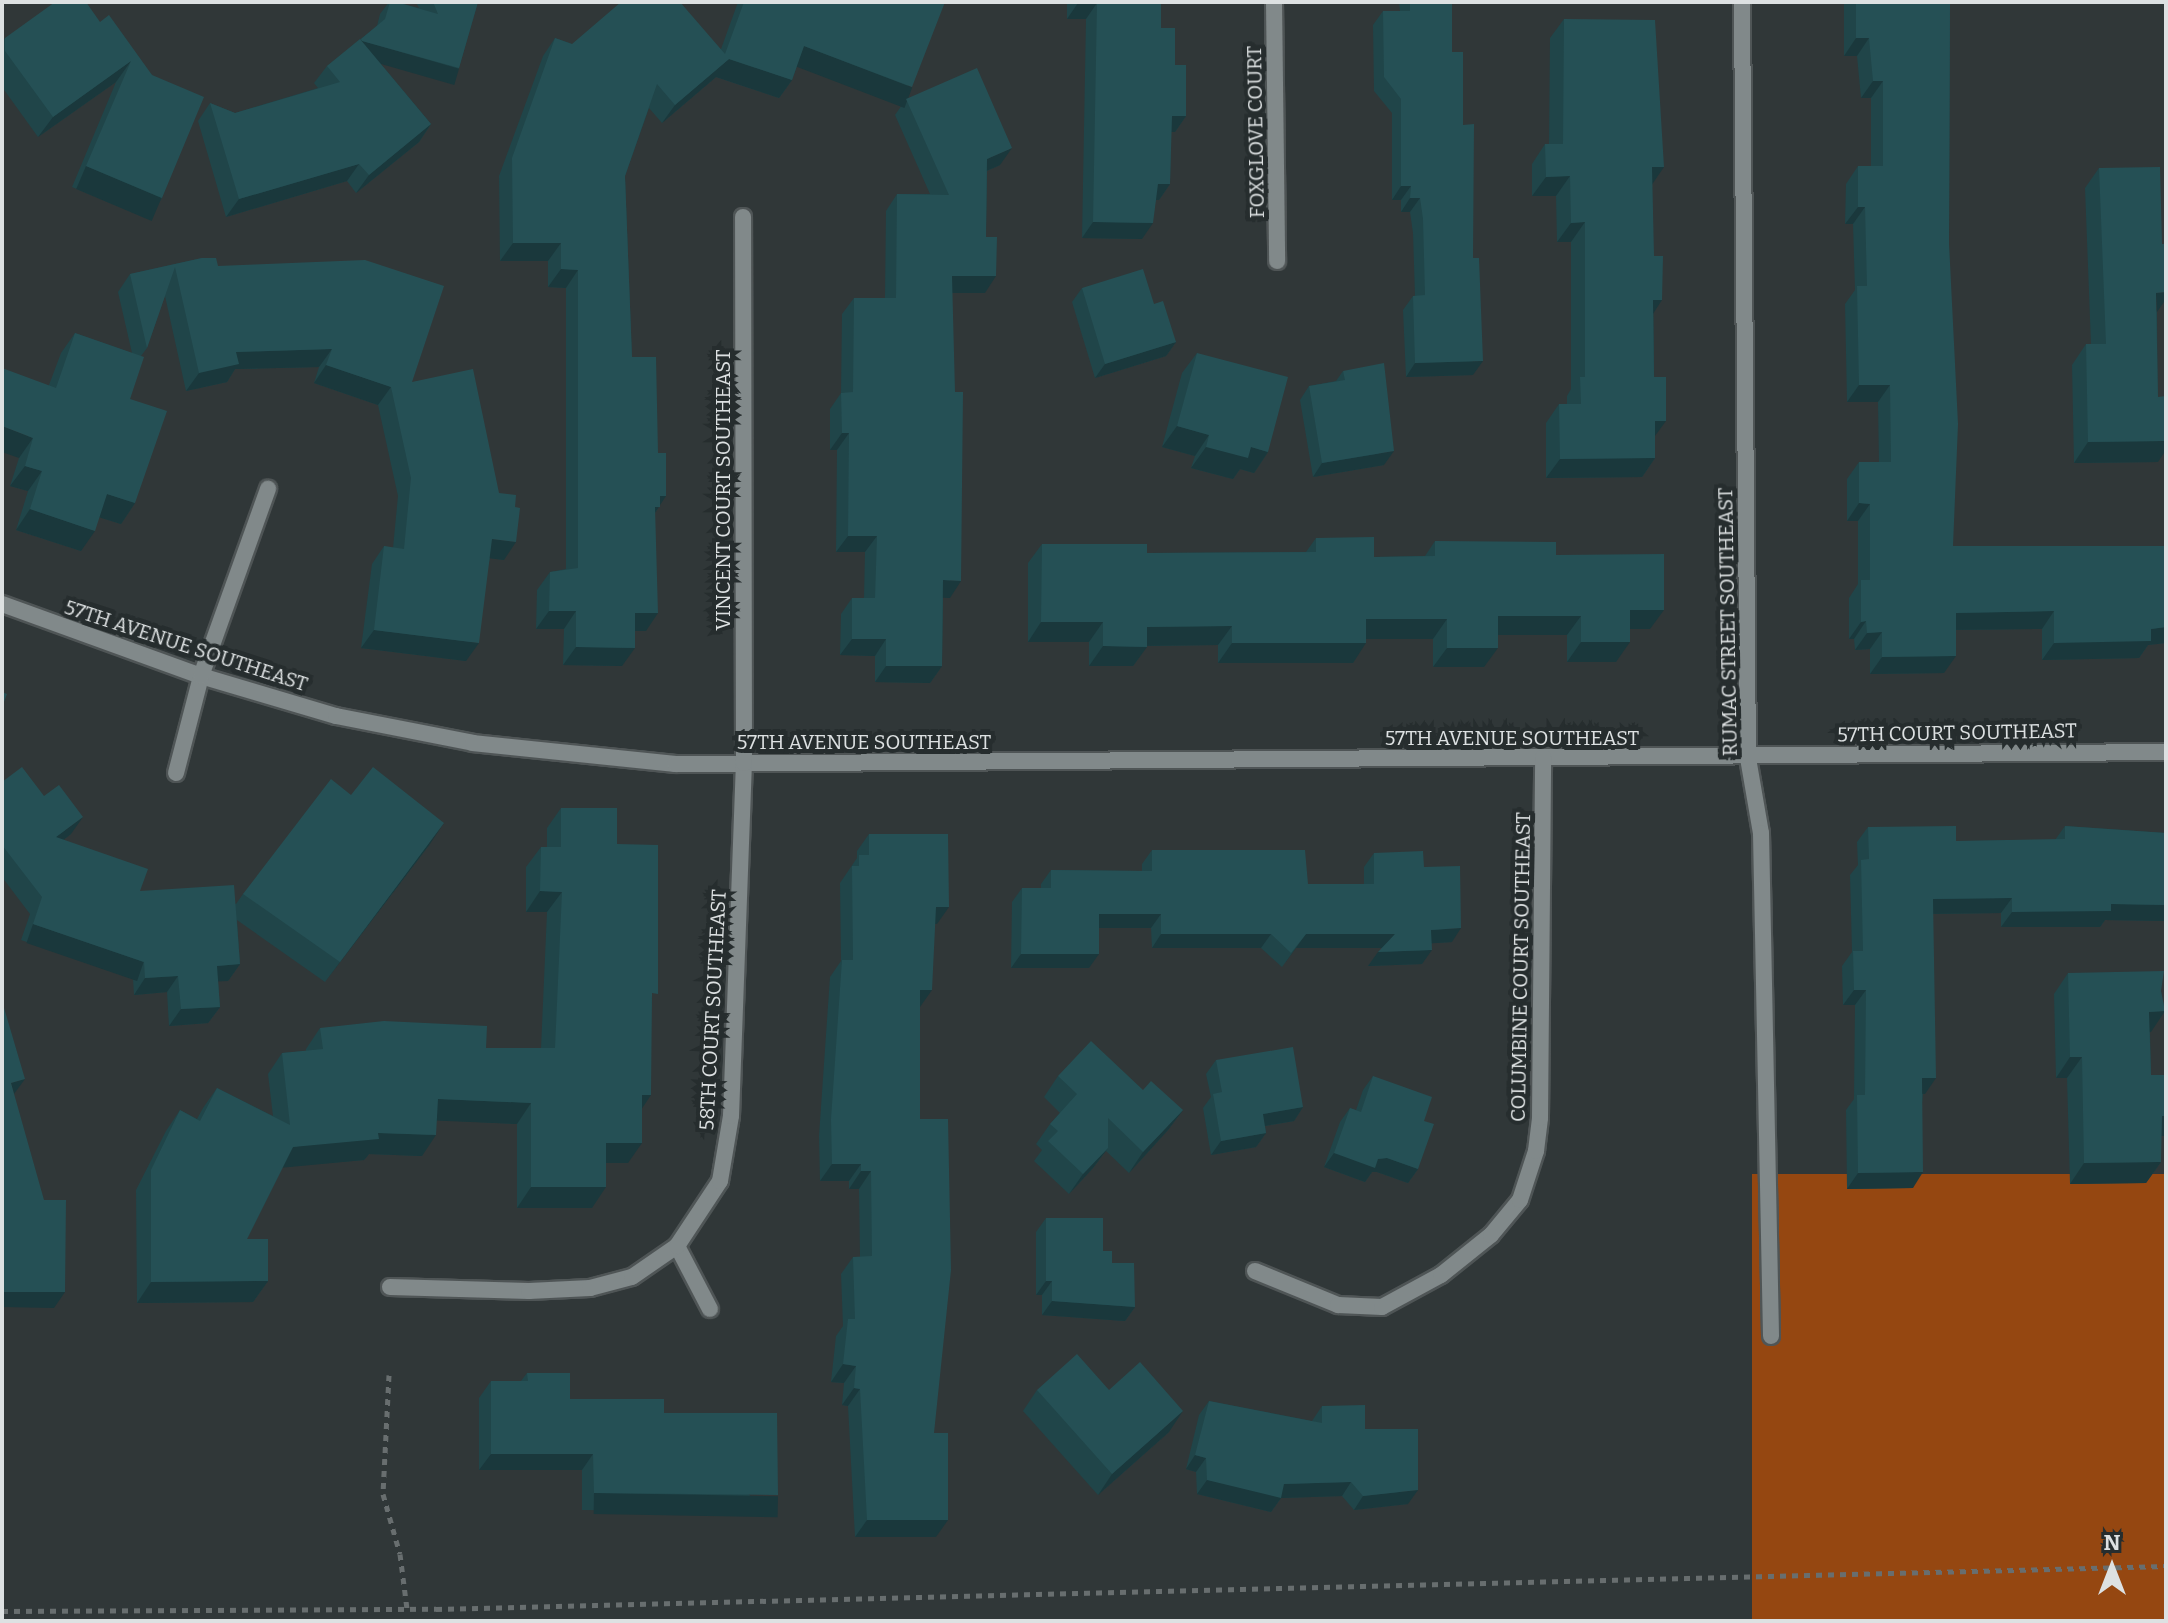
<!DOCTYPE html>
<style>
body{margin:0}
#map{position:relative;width:2168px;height:1623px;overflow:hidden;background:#303738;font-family:Bitter,serif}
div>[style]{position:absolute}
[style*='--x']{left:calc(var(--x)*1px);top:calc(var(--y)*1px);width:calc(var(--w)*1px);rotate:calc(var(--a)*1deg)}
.forest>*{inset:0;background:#954711;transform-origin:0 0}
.path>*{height:5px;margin-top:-2.5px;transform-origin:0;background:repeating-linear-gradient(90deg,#686e6f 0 6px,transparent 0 12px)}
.roads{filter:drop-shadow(2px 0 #4f5556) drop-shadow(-2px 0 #4f5556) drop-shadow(0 2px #4f5556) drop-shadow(0 -2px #4f5556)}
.street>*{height:16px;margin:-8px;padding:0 8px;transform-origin:8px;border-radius:8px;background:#81898a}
.wall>*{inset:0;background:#204549}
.shaded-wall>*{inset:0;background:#1a383c;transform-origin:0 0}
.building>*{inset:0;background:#255055}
span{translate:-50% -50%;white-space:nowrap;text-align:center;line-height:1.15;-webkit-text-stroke:8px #262d2e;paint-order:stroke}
.street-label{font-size:20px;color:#dde1e2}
.frame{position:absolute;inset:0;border:4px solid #dde1e2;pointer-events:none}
.north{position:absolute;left:2072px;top:1527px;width:80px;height:80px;-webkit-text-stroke:6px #262d2e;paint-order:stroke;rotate:0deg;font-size:22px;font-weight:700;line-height:32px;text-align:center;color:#dde1e2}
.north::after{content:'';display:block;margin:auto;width:28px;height:36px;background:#dde1e2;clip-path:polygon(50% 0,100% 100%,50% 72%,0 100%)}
</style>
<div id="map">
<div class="forest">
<div style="left:2166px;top:1174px;width:447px;height:414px;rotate:90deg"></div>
</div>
<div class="path">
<div style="--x:389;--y:1375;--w:119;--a:92.9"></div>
<div style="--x:383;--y:1494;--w:62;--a:74.2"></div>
<div style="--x:400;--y:1554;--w:55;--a:82.7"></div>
<div style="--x:2;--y:1611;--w:434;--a:-0.3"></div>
<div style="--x:436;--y:1609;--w:1731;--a:-1.42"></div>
</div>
<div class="roads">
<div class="street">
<div style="--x:1274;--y:2;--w:259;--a:89.3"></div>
<div style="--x:1742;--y:2;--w:756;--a:89.55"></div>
<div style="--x:1748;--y:758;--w:76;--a:80.2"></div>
<div style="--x:1761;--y:833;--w:503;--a:88.86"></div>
<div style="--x:2;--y:604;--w:212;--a:19.9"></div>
<div style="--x:201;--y:676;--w:141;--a:16.5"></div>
<div style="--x:336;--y:716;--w:140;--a:11.1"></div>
<div style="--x:473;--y:743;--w:203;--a:5.9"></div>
<div style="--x:675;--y:764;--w:1491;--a:-0.46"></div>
<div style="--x:176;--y:773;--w:100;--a:-75.5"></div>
<div style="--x:201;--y:676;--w:199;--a:-70.3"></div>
<div style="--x:677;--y:1246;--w:71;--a:62.4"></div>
<div style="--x:1255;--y:1271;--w:90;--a:22.3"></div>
<div style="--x:1338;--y:1305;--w:44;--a:2.6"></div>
<div style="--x:1382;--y:1307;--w:67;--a:-28.5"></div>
<div style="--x:1441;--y:1275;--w:64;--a:-38.7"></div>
<div style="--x:1491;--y:1235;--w:45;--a:-50.4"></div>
<div style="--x:1520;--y:1200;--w:52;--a:-71.9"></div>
<div style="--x:1536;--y:1151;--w:33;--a:-83"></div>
<div style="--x:1540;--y:1118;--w:361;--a:-89.5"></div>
<div style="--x:390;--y:1287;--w:139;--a:1.6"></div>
<div style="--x:529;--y:1291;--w:61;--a:-2.8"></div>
<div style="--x:590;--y:1288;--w:43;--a:-14.7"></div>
<div style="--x:632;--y:1277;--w:55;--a:-34.6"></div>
<div style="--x:677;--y:1246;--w:78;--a:-56.5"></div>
<div style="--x:720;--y:1181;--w:66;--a:-80.4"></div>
<div style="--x:731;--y:1116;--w:353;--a:-87.9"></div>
<div style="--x:744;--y:763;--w:546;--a:-90.1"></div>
</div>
</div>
<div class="wall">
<div style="clip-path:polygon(389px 2px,396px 2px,419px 8px,416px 2px,478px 2px,459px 68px,449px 82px,380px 63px,431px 124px,419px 142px,356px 193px,347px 181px,226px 217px,198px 121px,210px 103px,235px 113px,318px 88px,314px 83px,327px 66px,377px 26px,380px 14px)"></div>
<div style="clip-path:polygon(738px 2px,945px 2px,899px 105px,797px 66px,792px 80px,779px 98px,716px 77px,662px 123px,649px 108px,625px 176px,632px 357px,660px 505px,655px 513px,646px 631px,635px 631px,622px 666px,563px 665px,564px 629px,536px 629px,537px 590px,550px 572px,566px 569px,566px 288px,548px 287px,548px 261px,500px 261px,499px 176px,543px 56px,555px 38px,572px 44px,721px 49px)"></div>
<div style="clip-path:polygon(1067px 2px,1161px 2px,1161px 28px,1175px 65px,1186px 116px,1175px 132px,1171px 132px,1170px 184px,1159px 200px,1156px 200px,1142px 239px,1082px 238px,1086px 19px,1067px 19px)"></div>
<div style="clip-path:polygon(1399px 2px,1452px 2px,1452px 52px,1463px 125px,1473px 375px,1406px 377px,1403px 310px,1413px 296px,1415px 296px,1413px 233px,1410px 212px,1401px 212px,1401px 200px,1392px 200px,1392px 113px,1374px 91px,1373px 25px,1383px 11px,1400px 11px)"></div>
<div style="clip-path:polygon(1844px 2px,1950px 2px,1949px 243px,1953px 546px,2166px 546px,2166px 643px,2148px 645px,2139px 658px,2042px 660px,2042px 629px,1956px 630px,1944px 673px,1870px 674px,1870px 649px,1855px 650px,1854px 639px,1849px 639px,1849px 598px,1858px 584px,1858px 521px,1847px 521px,1847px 479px,1859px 462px,1879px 462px,1878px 402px,1847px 402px,1845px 304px,1855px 290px,1853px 224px,1845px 224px,1846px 184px,1858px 166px,1871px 166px,1871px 98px,1861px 98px,1857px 56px,1844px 56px)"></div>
<div style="clip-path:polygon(1564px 19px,1652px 184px,1655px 458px,1642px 477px,1546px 478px,1546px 423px,1559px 404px,1567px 404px,1567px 396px,1571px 389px,1571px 242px,1557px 242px,1556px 196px,1532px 196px,1532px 164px,1545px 144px,1549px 144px,1550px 38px)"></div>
<div style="clip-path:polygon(100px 22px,152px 75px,162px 198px,148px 219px,72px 187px,116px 82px,38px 137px,2px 87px,2px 42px,5px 38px)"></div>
<div style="clip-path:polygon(906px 99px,1000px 165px,987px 171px,985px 293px,952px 293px,950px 598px,943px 597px,942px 666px,930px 683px,875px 682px,875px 656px,840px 655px,841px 614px,852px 598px,864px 598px,865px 552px,836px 552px,837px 450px,830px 450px,830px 409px,841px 393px,842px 314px,854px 298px,885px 298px,886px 211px,897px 194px,930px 194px,895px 115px)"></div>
<div style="clip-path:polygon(2099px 168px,2157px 312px,2158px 462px,2074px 463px,2072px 365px,2086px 344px,2091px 344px,2085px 188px)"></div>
<div style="clip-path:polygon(202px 258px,412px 382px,504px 560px,490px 558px,466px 661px,361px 648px,372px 564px,384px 546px,393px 548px,398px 496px,378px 405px,314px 383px,319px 367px,235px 369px,227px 382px,186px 391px,165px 296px,147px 348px,141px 356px,130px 399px,135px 503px,121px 524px,99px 517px,81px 551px,16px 530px,28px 491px,10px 486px,19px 458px,49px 385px,61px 353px,75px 333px,132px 353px,118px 292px,130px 274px)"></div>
<div style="clip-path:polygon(1082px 288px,1154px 304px,1176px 342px,1166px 356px,1095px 378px,1072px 302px)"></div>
<div style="clip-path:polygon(1197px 353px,1268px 452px,1254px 473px,1240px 469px,1233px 479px,1191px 468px,1195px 456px,1162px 447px,1182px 373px)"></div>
<div style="clip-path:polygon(1343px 371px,1384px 465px,1313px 477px,1300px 400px,1309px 386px,1336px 381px)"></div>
<div style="clip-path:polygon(1316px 538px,1374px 557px,1425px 556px,1435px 541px,1556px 555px,1650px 629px,1630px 629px,1616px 662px,1567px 662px,1567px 635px,1498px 635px,1484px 667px,1433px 667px,1433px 639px,1366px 639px,1353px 663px,1218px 663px,1218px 645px,1147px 646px,1133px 666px,1089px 666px,1089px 642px,1028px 642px,1028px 563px,1042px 544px,1147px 553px,1306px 552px)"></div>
<div style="clip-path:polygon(2px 782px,71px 834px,63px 840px,140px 891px,236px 904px,243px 894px,351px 795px,430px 844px,325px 982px,237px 920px,240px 964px,228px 981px,218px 981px,220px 1007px,208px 1023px,169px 1026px,167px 992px,134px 995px,133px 979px,21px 940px,30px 914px,2px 877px)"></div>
<div style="clip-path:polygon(561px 808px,617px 844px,652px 1001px,642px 1108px,628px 1163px,606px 1163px,592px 1208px,517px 1208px,517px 1124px,437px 1120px,422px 1156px,369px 1154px,364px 1160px,283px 1167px,247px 1239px,268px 1281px,253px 1302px,137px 1303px,136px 1190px,166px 1131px,180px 1110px,197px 1119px,203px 1108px,217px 1088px,273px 1116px,268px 1074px,282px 1053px,306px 1051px,306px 1049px,320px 1028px,486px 1048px,541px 1048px,547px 912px,526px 912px,526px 867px,541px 847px,547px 847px,547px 828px)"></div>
<div style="clip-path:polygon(2065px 826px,2166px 833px,2166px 921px,2105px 920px,2100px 927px,2001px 927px,2001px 913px,1933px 914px,1925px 1094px,1923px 1094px,1913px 1188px,1847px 1189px,1846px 1110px,1854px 1099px,1855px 1005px,1843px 1005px,1842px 966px,1852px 952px,1850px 875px,1858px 865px,1857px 842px,1868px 827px,1956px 841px,2055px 840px)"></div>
<div style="clip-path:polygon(869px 834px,937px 924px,935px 924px,920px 1007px,920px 1119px,934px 1433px,936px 1537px,855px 1537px,848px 1406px,842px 1405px,844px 1383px,831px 1382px,836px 1336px,843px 1326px,841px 1274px,853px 1257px,860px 1257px,859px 1189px,849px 1189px,849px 1181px,820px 1181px,819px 1136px,830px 977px,841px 961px,840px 883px,857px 858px,857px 851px)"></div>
<div style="clip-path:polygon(1152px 850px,1308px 884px,1364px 884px,1364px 867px,1374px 853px,1424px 867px,1452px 942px,1432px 943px,1422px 964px,1368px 966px,1382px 948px,1296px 948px,1282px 967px,1261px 948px,1152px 948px,1151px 928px,1099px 928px,1089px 968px,1011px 968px,1012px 902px,1022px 888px,1041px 888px,1041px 884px,1051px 870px,1142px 871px,1142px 864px)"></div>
<div style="clip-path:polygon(2068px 973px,2161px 991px,2165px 1011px,2150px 1032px,2151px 1075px,2164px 1136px,2161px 1136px,2161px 1162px,2146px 1183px,2070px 1184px,2067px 1078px,2056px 1078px,2054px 994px)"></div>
<div style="clip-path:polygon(1216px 1060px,1303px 1107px,1294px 1121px,1265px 1126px,1266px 1133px,1256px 1147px,1211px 1155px,1203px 1108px,1211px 1097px,1206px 1074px)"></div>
<div style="clip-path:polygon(1058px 1076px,1143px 1090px,1183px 1110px,1168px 1130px,1129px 1173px,1106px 1151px,1093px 1168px,1069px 1194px,1034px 1161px,1042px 1150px,1036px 1144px,1050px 1124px,1060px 1113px,1044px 1097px)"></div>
<div style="clip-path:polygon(1373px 1076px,1424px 1121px,1418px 1169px,1408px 1183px,1377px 1172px,1372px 1172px,1365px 1182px,1324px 1167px,1340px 1122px,1350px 1108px,1356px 1110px,1363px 1090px)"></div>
<div style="clip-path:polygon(1046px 1218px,1103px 1251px,1112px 1263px,1135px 1307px,1125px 1321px,1042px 1315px,1042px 1295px,1036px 1295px,1036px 1232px)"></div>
<div style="clip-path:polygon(527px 1373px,570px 1399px,664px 1413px,767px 1512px,582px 1510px,582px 1470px,479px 1470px,479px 1398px,491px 1381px,521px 1381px)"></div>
<div style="clip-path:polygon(1037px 1390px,1109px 1390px,1169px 1432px,1098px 1495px,1023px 1411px)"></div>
<div style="clip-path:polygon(1209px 1401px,1312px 1421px,1322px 1406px,1365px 1429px,1408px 1504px,1354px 1510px,1342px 1496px,1281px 1498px,1271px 1512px,1197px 1494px,1196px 1472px,1186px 1469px,1199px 1415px)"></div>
</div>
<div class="shaded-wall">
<div style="clip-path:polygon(1078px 3px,1097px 3px,1086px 19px,1067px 19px)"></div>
<div style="clip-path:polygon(1856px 38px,1869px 38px,1857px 56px,1844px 56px)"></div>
<div style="left:359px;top:40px;width:104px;height:17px;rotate:16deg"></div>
<div style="left:804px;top:46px;width:116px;height:22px;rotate:21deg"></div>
<div style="clip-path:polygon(729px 59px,792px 80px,779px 98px,716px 77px,662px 123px,675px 105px)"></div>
<div style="clip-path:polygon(131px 61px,116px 82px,38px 137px,53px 117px)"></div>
<div style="clip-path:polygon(1873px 81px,1883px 81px,1871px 98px,1861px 98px)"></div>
<div style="clip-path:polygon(1172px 116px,1186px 116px,1175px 132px,1161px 132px)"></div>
<div style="clip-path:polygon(431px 124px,419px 142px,356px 193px,369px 175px)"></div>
<div style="clip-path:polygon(1012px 148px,1000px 165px,975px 176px,987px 159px)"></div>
<div style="clip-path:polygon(359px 164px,347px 181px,226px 217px,239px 199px)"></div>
<div style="left:86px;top:166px;width:82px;height:25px;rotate:23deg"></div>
<div style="clip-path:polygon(1652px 167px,1664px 167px,1651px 186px)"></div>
<div style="clip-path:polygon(1570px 176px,1556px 196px,1532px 196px,1546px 177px)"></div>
<div style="clip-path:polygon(1158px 184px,1170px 184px,1159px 200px,1146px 200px)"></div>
<div style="clip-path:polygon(1401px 186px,1411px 186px,1401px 200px,1392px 200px)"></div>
<div style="clip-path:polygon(1410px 198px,1420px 198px,1410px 212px,1401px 212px)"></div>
<div style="clip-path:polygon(1858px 207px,1865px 207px,1853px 224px,1845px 224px)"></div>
<div style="clip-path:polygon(1093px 222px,1153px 223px,1142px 239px,1082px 238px)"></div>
<div style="clip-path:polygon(1585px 222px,1571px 242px,1557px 242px,1571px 223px)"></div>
<div style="clip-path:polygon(513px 243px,561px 243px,548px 261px,500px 261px)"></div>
<div style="clip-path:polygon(561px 269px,578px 270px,566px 288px,548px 287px)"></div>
<div style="clip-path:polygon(952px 276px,996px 276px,985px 293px,940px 293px)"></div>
<div style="clip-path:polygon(2166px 292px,2166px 299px,2157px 312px,2156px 293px)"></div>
<div style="clip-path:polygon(1653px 300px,1662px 300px,1649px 320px)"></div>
<div style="clip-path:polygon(1176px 342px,1166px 356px,1095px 378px,1105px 364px)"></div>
<div style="clip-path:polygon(332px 349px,319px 367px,235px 369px,227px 382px,186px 391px,199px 373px,236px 352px)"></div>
<div style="clip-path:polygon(1483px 361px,1473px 375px,1406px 377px,1415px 363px)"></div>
<div style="clip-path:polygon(326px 365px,391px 387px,378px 405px,314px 383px)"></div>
<div style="clip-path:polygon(1859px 385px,1890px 385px,1878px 402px,1847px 402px)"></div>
<div style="clip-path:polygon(1655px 421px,1666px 421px,1652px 440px)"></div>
<div style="clip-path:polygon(2px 426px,33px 438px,19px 458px,2px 452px)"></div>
<div style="clip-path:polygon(1177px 426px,1209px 435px,1195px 456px,1162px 447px)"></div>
<div style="clip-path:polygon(842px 433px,849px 433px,837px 450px,830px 450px)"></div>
<div style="clip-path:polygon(2166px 441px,2166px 450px,2158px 462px,2074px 463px,2088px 442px)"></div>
<div style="clip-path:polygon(1206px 447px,1251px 447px,1268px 452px,1254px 473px,1240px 469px,1233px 479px,1191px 468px)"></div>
<div style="clip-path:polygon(1394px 451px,1384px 465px,1313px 477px,1322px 463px)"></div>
<div style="clip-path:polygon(1655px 458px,1642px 477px,1546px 478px,1560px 459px)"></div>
<div style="clip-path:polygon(25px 466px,42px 471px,28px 491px,10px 486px)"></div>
<div style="clip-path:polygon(107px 494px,135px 503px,121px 524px,92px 515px)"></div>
<div style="clip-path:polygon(660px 496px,666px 496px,647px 525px)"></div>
<div style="clip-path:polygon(1859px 503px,1870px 504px,1858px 521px,1847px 521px)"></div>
<div style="clip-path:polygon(30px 509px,95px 531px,81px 551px,16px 530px)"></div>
<div style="clip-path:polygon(848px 536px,877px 536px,865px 552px,836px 552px)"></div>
<div style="clip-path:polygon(492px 539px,516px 542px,504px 560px,480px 557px)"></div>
<div style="clip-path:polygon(943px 580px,961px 581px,950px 598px,931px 597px)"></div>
<div style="clip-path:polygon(1630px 610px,1664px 610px,1650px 629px,1616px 629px)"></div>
<div style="clip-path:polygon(549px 611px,576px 611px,564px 629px,536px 629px)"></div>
<div style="clip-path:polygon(2054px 611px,2042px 629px,1944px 630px,1956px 613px)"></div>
<div style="clip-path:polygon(635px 613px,658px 613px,646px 631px,623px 631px)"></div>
<div style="clip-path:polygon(1498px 616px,1581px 616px,1567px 635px,1485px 635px)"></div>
<div style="clip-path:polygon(1366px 619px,1447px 619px,1433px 639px,1353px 639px)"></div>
<div style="clip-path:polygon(1866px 621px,1854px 639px,1849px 639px,1861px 622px)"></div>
<div style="clip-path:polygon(1041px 622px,1103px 622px,1089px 642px,1028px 642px)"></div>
<div style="clip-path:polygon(1232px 626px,1218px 645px,1133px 646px,1147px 627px)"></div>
<div style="clip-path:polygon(2166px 627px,2166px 643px,2148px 645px,2139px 658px,2042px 660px,2054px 643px)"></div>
<div style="clip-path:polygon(374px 630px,479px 643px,466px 661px,361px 648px)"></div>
<div style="clip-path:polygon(1882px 632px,1870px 649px,1855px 650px,1867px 633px)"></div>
<div style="clip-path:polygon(852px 639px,886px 639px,875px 656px,840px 655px)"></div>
<div style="clip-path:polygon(1581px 642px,1630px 642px,1616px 662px,1567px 662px)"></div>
<div style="clip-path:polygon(1232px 643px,1366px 643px,1353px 663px,1218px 663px)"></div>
<div style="clip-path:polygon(1103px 646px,1147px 647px,1133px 666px,1089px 666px)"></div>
<div style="clip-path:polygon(576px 647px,635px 648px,622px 666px,563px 665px)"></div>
<div style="clip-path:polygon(1447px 648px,1498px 648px,1484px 667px,1433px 667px)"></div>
<div style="clip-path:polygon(1956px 656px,1944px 673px,1870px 674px,1882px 657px)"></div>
<div style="clip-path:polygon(886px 666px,942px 666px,930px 683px,875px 682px)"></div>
<div style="clip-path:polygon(83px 817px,71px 834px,45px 854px,56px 837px)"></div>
<div style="clip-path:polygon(444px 823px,430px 844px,325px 982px,340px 962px)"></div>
<div style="clip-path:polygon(540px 891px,562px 892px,547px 912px,526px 912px)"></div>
<div style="clip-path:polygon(2012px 898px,2001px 913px,1922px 914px,1933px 899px)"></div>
<div style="clip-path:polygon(2111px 904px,2166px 905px,2166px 921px,2105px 920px,2100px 927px,2001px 927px,2012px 912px)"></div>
<div style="clip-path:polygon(936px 907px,949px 907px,937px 924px,924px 924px)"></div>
<div style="clip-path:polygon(1099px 914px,1161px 914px,1151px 928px,1089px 928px)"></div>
<div style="left:33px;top:924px;width:117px;height:20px;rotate:19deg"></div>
<div style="clip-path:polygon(1461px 928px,1452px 942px,1422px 944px,1431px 930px)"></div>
<div style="clip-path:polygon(1161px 934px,1271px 934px,1261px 948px,1152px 948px)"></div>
<div style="clip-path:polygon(1306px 934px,1395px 934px,1385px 948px,1296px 948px,1282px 967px)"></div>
<div style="clip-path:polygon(1432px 950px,1422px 964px,1368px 966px,1378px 952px)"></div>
<div style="clip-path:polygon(1021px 954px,1099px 954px,1089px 968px,1011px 968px)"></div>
<div style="clip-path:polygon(240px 964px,228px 981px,206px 982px,217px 966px)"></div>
<div style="clip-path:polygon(178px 976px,167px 992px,134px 995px,145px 978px)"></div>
<div style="clip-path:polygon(920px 990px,932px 990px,920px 1007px)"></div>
<div style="clip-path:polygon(1854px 990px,1866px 990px,1855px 1005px,1843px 1005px)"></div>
<div style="clip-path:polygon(220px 1007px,208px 1023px,169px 1026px,181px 1009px)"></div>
<div style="clip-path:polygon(2165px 1011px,2151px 1032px,2135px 1033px,2149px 1012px)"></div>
<div style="clip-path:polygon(2070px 1057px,2082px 1057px,2067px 1078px,2056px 1078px)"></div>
<div style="clip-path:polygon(1922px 1078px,1936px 1078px,1925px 1094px,1912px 1093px)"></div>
<div style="clip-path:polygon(25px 1079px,14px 1094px,11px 1083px)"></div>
<div style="clip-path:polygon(642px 1095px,651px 1095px,637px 1116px)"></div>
<div style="clip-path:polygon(438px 1099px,531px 1103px,517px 1124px,424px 1120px)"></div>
<div style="clip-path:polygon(1303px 1107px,1294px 1121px,1253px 1128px,1263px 1114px)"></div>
<div style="clip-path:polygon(1183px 1110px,1168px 1130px,1129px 1173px,1143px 1152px)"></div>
<div style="clip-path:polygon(2162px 1116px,2166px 1116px,2166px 1133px,2164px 1136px,2148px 1136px)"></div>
<div style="clip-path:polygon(378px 1133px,436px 1135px,422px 1156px,369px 1154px,364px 1160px,279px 1168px,293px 1147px)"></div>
<div style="clip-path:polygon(1266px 1133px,1256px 1147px,1211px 1155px,1221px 1141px)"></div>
<div style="clip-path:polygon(606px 1143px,642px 1143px,628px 1163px,592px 1163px)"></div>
<div style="clip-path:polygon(1108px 1148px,1093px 1168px,1069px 1194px,1083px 1174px)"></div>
<div style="clip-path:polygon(1334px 1153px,1378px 1159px,1387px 1158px,1418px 1169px,1408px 1183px,1377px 1172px,1372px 1172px,1365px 1182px,1324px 1167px)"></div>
<div style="clip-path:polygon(2161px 1162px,2146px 1183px,2070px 1184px,2084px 1163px)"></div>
<div style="clip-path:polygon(832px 1164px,861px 1164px,849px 1181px,820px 1181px)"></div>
<div style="clip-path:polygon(861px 1171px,871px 1171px,859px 1189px,849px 1189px)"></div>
<div style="clip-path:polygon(1923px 1172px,1913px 1188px,1847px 1189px,1858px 1173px)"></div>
<div style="clip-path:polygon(531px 1187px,606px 1187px,592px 1208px,517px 1208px)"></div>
<div style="clip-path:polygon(268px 1281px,253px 1302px,137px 1303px,151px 1282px)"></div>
<div style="clip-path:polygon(1046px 1281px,1052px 1281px,1042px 1295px,1036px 1295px)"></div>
<div style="clip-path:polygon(2px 1292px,65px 1292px,54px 1308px,2px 1307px)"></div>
<div style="clip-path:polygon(1052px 1301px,1135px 1307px,1125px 1321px,1042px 1315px)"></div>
<div style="clip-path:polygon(843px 1364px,856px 1366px,844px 1383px,831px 1382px)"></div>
<div style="clip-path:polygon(854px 1388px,860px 1389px,848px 1406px,842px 1405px)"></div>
<div style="clip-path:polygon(1183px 1411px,1169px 1432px,1098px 1495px,1112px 1474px)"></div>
<div style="clip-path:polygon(491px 1454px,593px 1454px,582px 1470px,479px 1470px)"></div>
<div style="clip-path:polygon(1195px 1455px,1206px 1458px,1196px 1472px,1186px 1469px)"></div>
<div style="clip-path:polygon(1207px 1480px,1284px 1484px,1351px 1482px,1342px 1496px,1281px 1498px,1271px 1512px,1197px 1494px)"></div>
<div style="clip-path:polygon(1418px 1490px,1408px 1504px,1354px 1510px,1363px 1496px)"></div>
<div style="left:594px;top:1493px;width:184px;height:21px;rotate:1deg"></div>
<div style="clip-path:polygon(867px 1520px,948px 1520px,936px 1537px,855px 1537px)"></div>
</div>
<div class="building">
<div style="clip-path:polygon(55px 2px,86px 2px,100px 22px,109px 15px,152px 75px,204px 97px,162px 198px,86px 166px,131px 61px,53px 117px,5px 51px,5px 38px)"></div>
<div style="clip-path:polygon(390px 2px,396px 2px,438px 14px,433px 2px,478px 2px,459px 68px,362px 41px,361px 39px,385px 19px)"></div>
<div style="clip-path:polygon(621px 2px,680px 2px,725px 54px,744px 2px,945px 2px,912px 87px,804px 46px,792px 80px,729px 59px,675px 105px,657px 84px,625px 176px,632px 357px,656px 357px,658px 453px,666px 453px,666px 496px,660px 496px,660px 507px,655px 507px,658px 613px,635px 613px,635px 648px,576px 647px,576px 611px,549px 611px,550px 572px,578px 568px,578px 270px,561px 269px,561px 243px,513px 243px,512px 158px,555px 38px,572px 44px)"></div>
<div style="clip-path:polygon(1078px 2px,1161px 2px,1161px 28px,1175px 28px,1175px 65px,1186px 65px,1186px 116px,1172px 116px,1170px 184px,1158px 184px,1153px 223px,1093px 222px,1097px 3px,1078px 3px)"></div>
<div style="clip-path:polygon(1410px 2px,1452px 2px,1452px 52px,1463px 52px,1463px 125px,1474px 124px,1473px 258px,1479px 258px,1483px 361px,1415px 363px,1413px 296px,1425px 295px,1423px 219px,1420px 198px,1410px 198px,1411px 186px,1401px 186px,1401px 99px,1384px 77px,1383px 11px,1410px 11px)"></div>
<div style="clip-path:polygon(1856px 2px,1950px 2px,1949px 243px,1958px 424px,1953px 546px,2166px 546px,2166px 627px,2151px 629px,2151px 641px,2054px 643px,2054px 611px,1956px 613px,1956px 656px,1882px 657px,1882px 632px,1867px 633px,1866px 621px,1861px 622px,1861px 580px,1870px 580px,1870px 504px,1859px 503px,1859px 462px,1891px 462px,1890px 385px,1859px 385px,1857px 286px,1867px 286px,1865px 207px,1858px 207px,1858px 166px,1883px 166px,1883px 81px,1873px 81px,1869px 38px,1856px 38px)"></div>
<div style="clip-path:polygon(1564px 19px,1655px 20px,1664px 167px,1652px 167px,1654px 256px,1663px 256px,1662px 300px,1653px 300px,1654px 377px,1666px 377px,1666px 421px,1655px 421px,1655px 458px,1560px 459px,1559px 404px,1581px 404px,1580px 377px,1585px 377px,1585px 222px,1571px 223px,1570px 176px,1546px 177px,1545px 144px,1563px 144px)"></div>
<div style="clip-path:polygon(360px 39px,431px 124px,369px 175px,359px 164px,239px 199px,210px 103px,235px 113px,340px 82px,327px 66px)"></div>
<div style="clip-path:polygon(977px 68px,1012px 148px,987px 159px,986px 237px,997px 237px,996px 276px,952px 276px,955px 392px,963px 392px,961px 581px,943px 580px,942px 666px,886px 666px,886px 639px,852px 639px,852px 598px,875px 598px,877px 536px,848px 536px,849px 433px,842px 433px,841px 393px,853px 392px,854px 298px,896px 298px,897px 194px,949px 195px,906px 99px)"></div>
<div style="clip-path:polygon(2160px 167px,2162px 244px,2166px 244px,2166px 292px,2156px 293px,2158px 397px,2166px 396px,2166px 441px,2088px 442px,2086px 344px,2106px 344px,2099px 168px)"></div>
<div style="clip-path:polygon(202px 258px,216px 258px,218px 266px,365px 260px,444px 286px,412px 382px,473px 369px,499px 493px,516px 495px,515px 507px,520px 508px,516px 542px,492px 539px,479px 643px,374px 630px,384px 546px,404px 549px,411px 478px,391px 387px,326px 365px,332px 349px,236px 352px,239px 364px,199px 373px,175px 267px,147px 348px,130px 274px)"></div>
<div style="clip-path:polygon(1143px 269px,1154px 304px,1163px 301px,1176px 342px,1105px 364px,1082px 288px)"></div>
<div style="clip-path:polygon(75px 333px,144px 357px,130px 399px,167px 411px,135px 503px,107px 494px,95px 531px,30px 509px,42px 471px,25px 466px,33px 438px,2px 426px,2px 368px,56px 388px)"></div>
<div style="clip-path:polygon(1197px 353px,1288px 377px,1268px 452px,1251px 447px,1248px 458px,1206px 447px,1209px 435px,1177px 426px)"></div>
<div style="clip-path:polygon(1384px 363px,1394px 451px,1322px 463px,1309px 386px,1345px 380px,1343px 371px)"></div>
<div style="clip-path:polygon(1374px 537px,1374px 557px,1435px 556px,1435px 541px,1556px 542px,1556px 555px,1664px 554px,1664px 610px,1630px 610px,1630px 642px,1581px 642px,1581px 616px,1498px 616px,1498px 648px,1447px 648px,1447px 619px,1366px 619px,1366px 643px,1232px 643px,1232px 626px,1147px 627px,1147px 647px,1103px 646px,1103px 622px,1041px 622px,1042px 544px,1147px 544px,1147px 553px,1316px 552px,1316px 538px)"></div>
<div style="clip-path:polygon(2px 692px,7px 694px,2px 707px)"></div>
<div style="clip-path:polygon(22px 767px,44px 796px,59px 785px,83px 817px,56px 837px,148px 869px,140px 891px,234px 885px,240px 964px,217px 966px,220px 1007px,181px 1009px,178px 976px,145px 978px,144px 962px,33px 924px,42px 897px,2px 845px,2px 782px)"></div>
<div style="clip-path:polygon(373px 767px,444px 823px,340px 962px,243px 894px,331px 779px,351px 795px)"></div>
<div style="clip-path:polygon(561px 808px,617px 808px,617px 844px,658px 845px,658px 994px,652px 993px,651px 1095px,642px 1095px,642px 1143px,606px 1143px,606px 1187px,531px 1187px,531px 1103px,438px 1099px,436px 1135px,378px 1133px,379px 1139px,293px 1147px,247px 1239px,268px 1239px,268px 1281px,151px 1282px,151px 1170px,180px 1110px,200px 1121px,217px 1088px,290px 1125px,282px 1053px,323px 1049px,320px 1028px,384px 1021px,487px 1026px,486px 1048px,555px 1048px,562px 892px,540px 891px,541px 847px,561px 847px)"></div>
<div style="clip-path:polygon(1956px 826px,1956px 841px,2065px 839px,2065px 826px,2166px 833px,2166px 905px,2111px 904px,2111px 911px,2012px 912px,2012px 898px,1933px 899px,1936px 1078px,1922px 1078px,1923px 1172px,1858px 1173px,1857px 1095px,1865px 1095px,1866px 990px,1854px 990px,1853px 951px,1863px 951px,1861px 860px,1869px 859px,1868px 827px)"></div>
<div style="clip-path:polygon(869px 834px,948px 834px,949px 907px,936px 907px,932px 990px,920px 990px,920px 1119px,948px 1119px,951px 1270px,934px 1433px,948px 1433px,948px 1520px,867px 1520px,860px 1389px,854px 1388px,856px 1366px,843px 1364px,848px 1319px,855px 1319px,853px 1257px,872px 1256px,871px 1171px,861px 1171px,861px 1164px,832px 1164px,831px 1119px,842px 960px,853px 960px,852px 866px,859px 866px,859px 855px,869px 855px)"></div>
<div style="clip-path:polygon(1152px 850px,1305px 850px,1308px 884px,1374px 884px,1374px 853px,1423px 851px,1424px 867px,1460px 866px,1461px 928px,1431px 930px,1432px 950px,1378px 952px,1395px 934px,1306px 934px,1291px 953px,1271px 934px,1161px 934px,1161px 914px,1099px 914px,1099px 954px,1021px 954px,1022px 888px,1051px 888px,1051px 870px,1152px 871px)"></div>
<div style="clip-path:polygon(2164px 971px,2161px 991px,2165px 1011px,2149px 1012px,2151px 1075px,2166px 1075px,2166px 1116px,2162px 1116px,2161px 1162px,2084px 1163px,2082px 1057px,2070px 1057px,2068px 973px)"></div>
<div style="clip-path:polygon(2px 1001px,25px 1079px,11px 1083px,44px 1200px,66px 1200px,65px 1292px,2px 1292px)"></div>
<div style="clip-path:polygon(1091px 1041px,1143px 1090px,1151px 1081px,1183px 1110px,1143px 1152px,1108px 1118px,1108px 1148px,1083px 1174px,1048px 1141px,1058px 1131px,1050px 1124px,1077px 1094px,1058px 1076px)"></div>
<div style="clip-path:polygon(1293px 1047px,1303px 1107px,1263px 1114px,1266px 1133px,1221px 1141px,1213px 1094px,1222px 1092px,1216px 1060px)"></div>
<div style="clip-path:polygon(1373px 1076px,1432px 1097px,1424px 1121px,1434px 1124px,1418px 1169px,1387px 1158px,1378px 1159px,1375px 1168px,1334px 1153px,1350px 1108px,1361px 1112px)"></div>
<div style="clip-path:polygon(1046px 1218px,1103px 1218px,1103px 1251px,1112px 1251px,1112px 1263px,1134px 1263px,1135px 1307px,1052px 1301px,1052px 1281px,1046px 1281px)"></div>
<div style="clip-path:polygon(1077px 1354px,1109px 1390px,1140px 1362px,1183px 1411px,1112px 1474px,1037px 1390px)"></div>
<div style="clip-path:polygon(527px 1373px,570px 1373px,570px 1399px,664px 1399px,664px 1413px,777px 1413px,778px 1495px,594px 1493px,593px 1454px,491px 1454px,491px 1381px,528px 1381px)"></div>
<div style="clip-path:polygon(1209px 1401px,1322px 1423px,1322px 1406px,1365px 1405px,1365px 1429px,1418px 1429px,1418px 1490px,1363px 1496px,1351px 1482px,1284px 1484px,1281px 1498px,1207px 1480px,1206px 1458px,1195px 1455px)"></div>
</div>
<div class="street-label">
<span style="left:1256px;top:132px;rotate:-91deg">FOXGLOVE COURT</span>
<span style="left:723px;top:490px;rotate:-90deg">VINCENT COURT SOUTHEAST</span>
<span style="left:1728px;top:622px;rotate:-91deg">RUMAC STREET SOUTHEAST</span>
<span style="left:186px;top:646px;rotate:18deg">57TH AVENUE SOUTHEAST</span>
<span style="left:1957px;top:733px;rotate:-1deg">57TH COURT SOUTHEAST</span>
<span style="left:1512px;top:738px">57TH AVENUE SOUTHEAST</span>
<span style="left:864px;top:742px">57TH AVENUE SOUTHEAST</span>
<span style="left:1521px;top:967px;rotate:-89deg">COLUMBINE COURT SOUTHEAST</span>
<span style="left:713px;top:1010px;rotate:-87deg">58TH COURT SOUTHEAST</span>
</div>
<div class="frame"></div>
<div class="north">N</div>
</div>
